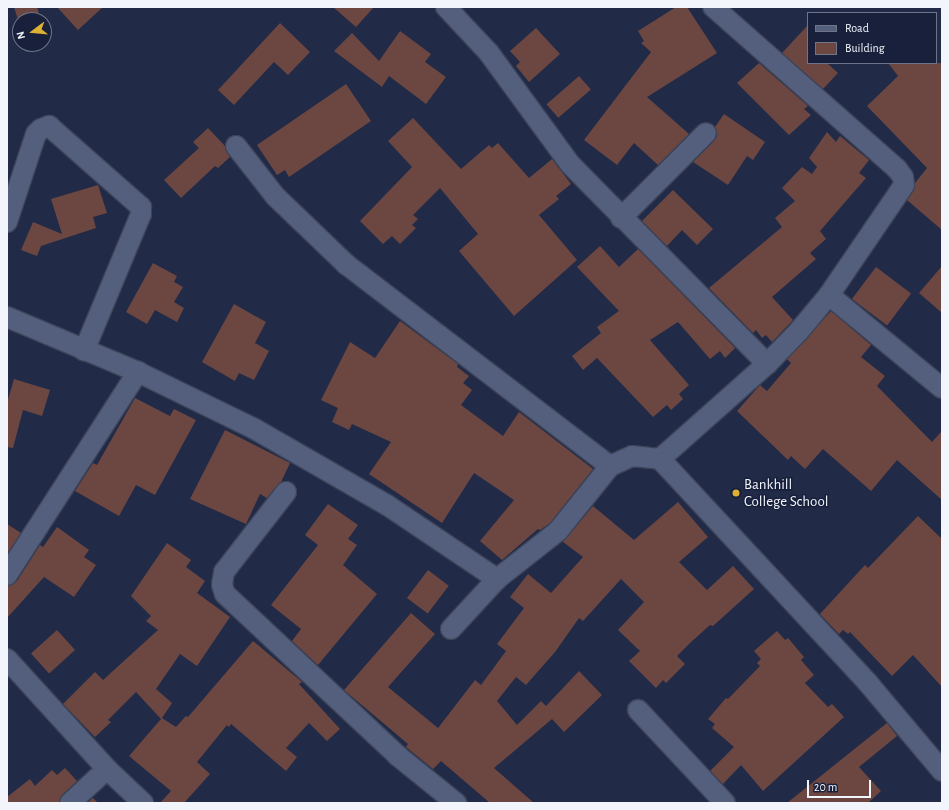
<!DOCTYPE html>
<style>
body{margin:0}
#map{position:relative;width:949px;height:810px;overflow:hidden;background:#212a46;font-family:"Alegreya Sans",sans-serif}
div>[style]{position:absolute}
[style*='--x']{left:calc(var(--x)*1px);top:calc(var(--y)*1px);width:calc(var(--w)*1px);rotate:calc(var(--a)*1deg)}
.building>*{inset:0;background:#6c4742;transform-origin:0 0}
.roads{filter:drop-shadow(1px 0 #3d4459) drop-shadow(-1px 0 #3d4459) drop-shadow(0 1px #3d4459) drop-shadow(0 -1px #3d4459)}
.minor>*{height:20px;margin:-10px;padding:0 10px;transform-origin:10px;border-radius:10px;background:#545f7e}
.dots>*{width:11px;height:11px;translate:-50% -50%;box-sizing:border-box;border:2px solid #18203b;border-radius:50%}
span{translate:-50% -50%;white-space:nowrap;text-align:center;line-height:1.15;-webkit-text-stroke:3px #18203b;paint-order:stroke}
.poi-label{font-size:15px;color:#f2f5fc}
.left{translate:0 -50%;text-align:left}
.frame{position:absolute;inset:0;border:8px solid #f2f5fc;pointer-events:none}
.legend{position:absolute;left:807px;top:12px;width:130px;height:52px;box-sizing:border-box;background:#18203b;border:1px solid #6f7588;margin:0;padding:5px 7px;list-style:none;font-size:12px;color:#f2f5fc}
.legend li{display:flex;align-items:center;gap:8px;height:20px}
.legend b{width:20px;border:1px solid #6f7588}
.north{position:absolute;left:12px;top:12px;width:40px;height:40px;box-sizing:border-box;background:#18203b;border:1px solid #6f7588;border-radius:50%;rotate:254deg;font-size:11px;font-weight:700;line-height:16px;text-align:center;color:#f2f5fc}
.north::after{content:'';display:block;margin:auto;width:14px;height:18px;background:#ddb133;clip-path:polygon(50% 0,100% 100%,50% 72%,0 100%)}
.scale{position:absolute;left:807px;top:780px;width:64px;height:18px;box-sizing:border-box;border:2px solid #f2f5fc;border-top:0;padding-left:5px;font-size:12px;line-height:14px;white-space:nowrap;color:#f2f5fc;-webkit-text-stroke:3px #18203b;paint-order:stroke}
</style>
<div id="map">
<div class="building">
<div style="clip-path:polygon(14px 7px,37px 7px,41px 20px,20px 20px,20px 26px)"></div>
<div style="clip-path:polygon(57px 7px,103px 7px,78px 30px)"></div>
<div style="clip-path:polygon(333px 7px,374px 7px,356px 27px)"></div>
<div style="clip-path:polygon(676px 7px,687px 7px,717px 53px,647px 97px,689px 134px,658px 165px,634px 143px,617px 165px,584px 140px,651px 52px,641px 43px,644px 41px,638px 31px)"></div>
<div style="clip-path:polygon(280px 23px,310px 52px,288px 75px,274px 62px,234px 105px,218px 90px)"></div>
<div style="clip-path:polygon(808px 25px,808px 63px,827px 63px,838px 73px,823px 89px,782px 53px)"></div>
<div style="clip-path:polygon(536px 28px,560px 54px,529px 82px,516px 66px,520px 62px,510px 51px)"></div>
<div style="clip-path:polygon(400px 31px,431px 54px,425px 62px,446px 77px,426px 104px,389px 76px,382px 87px,334px 51px,352px 33px,379px 61px)"></div>
<div style="clip-path:polygon(759px 63px,808px 106px,804px 109px,811px 115px,789px 135px,737px 83px)"></div>
<div style="clip-path:polygon(888px 63px,942px 63px,942px 230px,907px 200px,915px 183px,927px 168px,867px 106px,898px 76px)"></div>
<div style="left:579px;top:76px;width:18px;height:43px;rotate:49deg"></div>
<div style="clip-path:polygon(346px 84px,371px 121px,289px 177px,285px 170px,277px 175px,257px 145px)"></div>
<div style="clip-path:polygon(724px 114px,765px 142px,753px 160px,747px 156px,728px 185px,693px 162px,714px 141px,717px 136px,715px 127px)"></div>
<div style="clip-path:polygon(413px 118px,461px 169px,489px 145px,492px 148px,498px 143px,529px 178px,552px 159px,571px 184px,556px 196px,559px 199px,539px 215px,577px 260px,514px 316px,459px 251px,478px 234px,440px 188px,413px 215px,418px 219px,412px 225px,416px 228px,400px 244px,392px 236px,383px 244px,360px 221px,412px 167px,388px 141px)"></div>
<div style="clip-path:polygon(208px 128px,225px 146px,230px 157px,218px 168px,215px 166px,181px 198px,164px 180px,199px 148px,193px 142px)"></div>
<div style="clip-path:polygon(827px 132px,836px 142px,840px 136px,869px 160px,859px 173px,866px 178px,820px 231px,826px 239px,810px 253px,816px 259px,772px 297px,793px 320px,772px 342px,766px 335px,762px 338px,756px 330px,753px 333px,709px 288px,782px 227px,775px 218px,795px 201px,782px 188px,802px 167px,812px 174px,817px 167px,809px 158px)"></div>
<div style="clip-path:polygon(98px 185px,107px 213px,93px 217px,96px 228px,41px 246px,37px 256px,21px 250px,33px 222px,62px 234px,51px 199px)"></div>
<div style="clip-path:polygon(673px 190px,713px 229px,697px 245px,682px 230px,667px 246px,642px 221px)"></div>
<div style="clip-path:polygon(600px 246px,619px 267px,638px 249px,735px 348px,725px 358px,720px 351px,710px 359px,678px 322px,650px 340px,689px 385px,679px 394px,683px 399px,671px 410px,667px 405px,653px 417px,597px 358px,583px 370px,572px 356px,601px 333px,597px 327px,619px 311px,577px 267px)"></div>
<div style="clip-path:polygon(153px 263px,177px 276px,174px 282px,183px 287px,174px 302px,184px 308px,177px 322px,155px 310px,147px 324px,126px 312px)"></div>
<div style="clip-path:polygon(942px 266px,942px 313px,919px 293px)"></div>
<div style="left:876px;top:267px;width:44px;height:40px;rotate:37deg"></div>
<div style="clip-path:polygon(234px 304px,266px 322px,255px 343px,269px 351px,254px 380px,239px 373px,235px 381px,202px 362px)"></div>
<div style="clip-path:polygon(831px 311px,871px 345px,861px 357px,885px 376px,877px 386px,932px 442px,942px 431px,942px 500px,897px 460px,871px 491px,823px 449px,805px 469px,791px 456px,788px 460px,737px 411px,760px 385px,767px 391px,791px 363px,787px 359px)"></div>
<div style="clip-path:polygon(400px 321px,458px 364px,457px 367px,469px 376px,463px 383px,472px 390px,461px 405px,503px 436px,519px 412px,593px 469px,550px 523px,540px 530px,538px 529px,502px 560px,480px 541px,514px 500px,474px 473px,442px 523px,369px 474px,391px 442px,352px 424px,349px 430px,332px 422px,338px 408px,321px 400px,350px 342px,375px 358px)"></div>
<div style="clip-path:polygon(14px 379px,50px 390px,42px 416px,23px 410px,13px 448px,7px 447px,7px 403px)"></div>
<div style="clip-path:polygon(135px 398px,170px 416px,174px 409px,196px 420px,155px 495px,136px 485px,119px 516px,75px 491px,93px 463px,97px 465px)"></div>
<div style="clip-path:polygon(225px 430px,290px 463px,281px 482px,267px 498px,260px 494px,246px 524px,190px 499px)"></div>
<div style="clip-path:polygon(678px 502px,708px 537px,679px 562px,707px 590px,733px 566px,754px 589px,713px 626px,710px 625px,690px 643px,677px 656px,685px 664px,666px 683px,663px 680px,656px 688px,629px 661px,640px 651px,618px 630px,644px 602px,621px 579px,583px 621px,579px 618px,555px 652px,526px 685px,516px 677px,497px 701px,517px 725px,541px 701px,546px 706px,579px 671px,602px 695px,564px 732px,552px 719px,494px 768px,534px 803px,490px 803px,441px 761px,433px 769px,406px 747px,408px 744px,344px 690px,411px 613px,435px 634px,388px 687px,438px 728px,475px 680px,481px 685px,506px 651px,497px 644px,524px 608px,510px 597px,528px 574px,551px 593px,583px 557px,563px 542px,593px 506px,634px 540px)"></div>
<div style="clip-path:polygon(328px 504px,358px 525px,348px 539px,357px 545px,343px 565px,377px 594px,318px 665px,292px 641px,301px 629px,271px 605px,318px 545px,305px 535px)"></div>
<div style="clip-path:polygon(918px 516px,942px 539px,942px 687px,913px 655px,892px 676px,850px 632px,848px 634px,843px 630px,839px 634px,820px 614px,865px 565px,868px 568px)"></div>
<div style="clip-path:polygon(7px 524px,21px 533px,7px 554px)"></div>
<div style="clip-path:polygon(57px 527px,89px 550px,84px 557px,96px 565px,74px 597px,44px 577px,7px 618px,7px 586px,17px 581px,40px 545px,43px 547px)"></div>
<div style="clip-path:polygon(167px 543px,191px 560px,186px 567px,205px 581px,197px 593px,230px 617px,197px 666px,180px 654px,156px 689px,172px 703px,162px 718px,176px 727px,186px 716px,188px 717px,253px 641px,302px 682px,299px 684px,340px 729px,327px 741px,309px 723px,286px 748px,297px 757px,286px 771px,231px 724px,229px 727px,227px 725px,197px 762px,210px 774px,184px 803px,160px 803px,171px 791px,129px 756px,161px 719px,136px 692px,108px 720px,111px 722px,95px 737px,63px 704px,95px 672px,103px 680px,158px 630px,146px 621px,151px 616px,131px 596px)"></div>
<div style="left:428px;top:570px;width:26px;height:35px;rotate:37deg"></div>
<div style="left:57px;top:630px;width:27px;height:35px;rotate:48deg"></div>
<div style="clip-path:polygon(777px 631px,785px 640px,788px 638px,804px 657px,801px 660px,814px 675px,805px 683px,828px 707px,832px 704px,844px 717px,763px 791px,741px 765px,723px 784px,710px 771px,734px 747px,712px 728px,715px 724px,708px 719px,726px 698px,728px 699px,760px 666px,757px 663px,761px 659px,754px 651px)"></div>
<div style="clip-path:polygon(887px 723px,897px 736px,859px 767px,881px 791px,868px 803px,787px 803px)"></div>
<div style="clip-path:polygon(65px 768px,77px 781px,62px 795px,59px 803px,7px 803px,7px 797px,30px 779px,35px 786px,52px 770px,57px 775px)"></div>
<div style="clip-path:polygon(93px 798px,98px 803px,87px 803px)"></div>
</div>
<div class="roads">
<div class="minor">
<div style="--x:446;--y:7;--w:63;--a:46.9"></div>
<div style="--x:489;--y:53;--w:137;--a:53.9"></div>
<div style="--x:570;--y:164;--w:281;--a:45.4"></div>
<div style="--x:236;--y:146;--w:63;--a:52"></div>
<div style="--x:275;--y:196;--w:100;--a:43.8"></div>
<div style="--x:347;--y:265;--w:331;--a:37.4"></div>
<div style="--x:621;--y:218;--w:120;--a:-45"></div>
<div style="--x:7;--y:222;--w:93;--a:-71.8"></div>
<div style="--x:36;--y:134;--w:7;--a:-45"></div>
<div style="--x:41;--y:129;--w:9;--a:-21"></div>
<div style="--x:49;--y:126;--w:123;--a:41.4"></div>
<div style="--x:141;--y:207;--w:7;--a:90"></div>
<div style="--x:141;--y:214;--w:148;--a:112.6"></div>
<div style="--x:829;--y:295;--w:146;--a:39.5"></div>
<div style="--x:7;--y:317;--w:142;--a:22.8"></div>
<div style="--x:138;--y:372;--w:128;--a:26"></div>
<div style="--x:253;--y:428;--w:155;--a:29.9"></div>
<div style="--x:387;--y:505;--w:133;--a:33.9"></div>
<div style="--x:660;--y:459;--w:143;--a:-41.6"></div>
<div style="--x:767;--y:364;--w:46;--a:-45.9"></div>
<div style="--x:799;--y:331;--w:47;--a:-50.2"></div>
<div style="--x:829;--y:295;--w:133;--a:-55.7"></div>
<div style="--x:904;--y:185;--w:8;--a:-97"></div>
<div style="--x:903;--y:177;--w:10;--a:-127"></div>
<div style="--x:897;--y:169;--w:245;--a:-138.6"></div>
<div style="--x:286;--y:492;--w:101;--a:127.8"></div>
<div style="--x:224;--y:572;--w:13;--a:99"></div>
<div style="--x:222;--y:585;--w:9;--a:72"></div>
<div style="--x:225;--y:594;--w:237;--a:43.1"></div>
<div style="--x:398;--y:756;--w:75;--a:39"></div>
<div style="--x:7;--y:575;--w:242;--a:-57.2"></div>
<div style="--x:451;--y:629;--w:68;--a:-47.4"></div>
<div style="--x:497;--y:579;--w:78;--a:-38.2"></div>
<div style="--x:558;--y:531;--w:83;--a:-51.3"></div>
<div style="--x:610;--y:466;--w:24;--a:-24"></div>
<div style="--x:632;--y:456;--w:28;--a:6"></div>
<div style="--x:660;--y:459;--w:306;--a:47.1"></div>
<div style="--x:868;--y:683;--w:115;--a:49.9"></div>
<div style="--x:7;--y:659;--w:149;--a:47.7"></div>
<div style="--x:107;--y:769;--w:50;--a:43.4"></div>
<div style="--x:638;--y:710;--w:127;--a:46.9"></div>
<div style="--x:70;--y:803;--w:50;--a:-42.6"></div>
</div>
</div>
<div class="dots">
<div style="left:736px;top:493px;background:#ddb133"></div>
</div>
<div class="poi-label">
<span class="left" style="left:744px;top:493px">Bankhill<br>College School</span>
</div>
<div class="frame"></div>
<ul class="legend">
<li><b style="height:5px;background:#545f7e"></b>Road</li>
<li><b style="height:11px;background:#6c4742"></b>Building</li>
</ul>
<div class="north">N</div>
<div class="scale">20 m</div>
</div>
